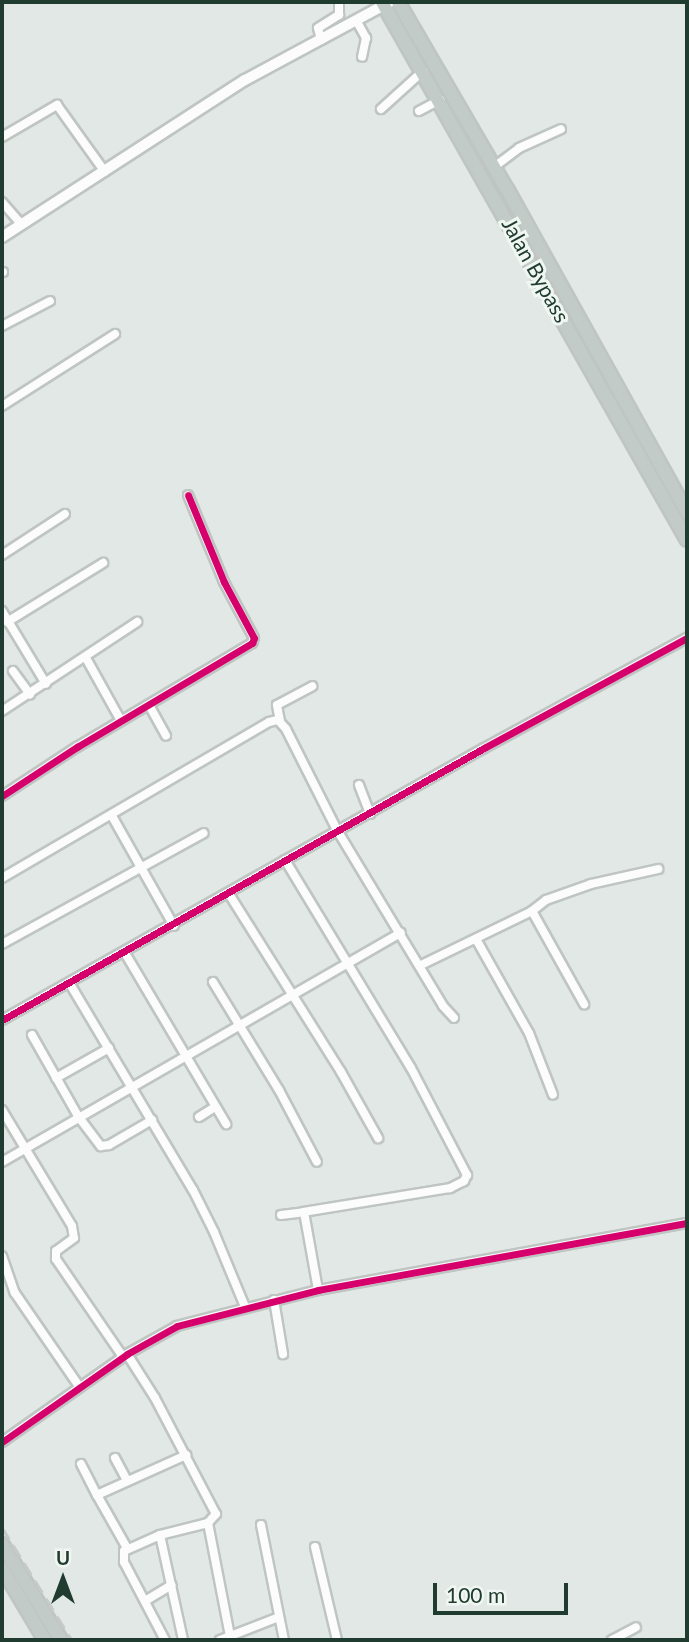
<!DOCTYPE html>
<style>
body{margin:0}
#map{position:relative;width:689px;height:1642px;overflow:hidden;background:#e2e8e5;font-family:Lato,sans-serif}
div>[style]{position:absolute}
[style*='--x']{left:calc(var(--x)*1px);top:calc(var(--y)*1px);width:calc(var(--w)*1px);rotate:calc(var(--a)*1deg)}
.roads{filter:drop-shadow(2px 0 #bfc5c2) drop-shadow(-2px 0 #bfc5c2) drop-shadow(0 2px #bfc5c2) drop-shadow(0 -2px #bfc5c2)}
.minor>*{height:8px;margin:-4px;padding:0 4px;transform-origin:4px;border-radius:4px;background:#fbfcfb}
.tertiary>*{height:10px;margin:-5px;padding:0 5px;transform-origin:5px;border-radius:5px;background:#fbfcfb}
.trunk>*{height:12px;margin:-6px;padding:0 6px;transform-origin:6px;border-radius:6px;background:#c3cbc8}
.rail>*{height:2.5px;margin-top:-1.25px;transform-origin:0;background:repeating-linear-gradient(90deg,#c6cac8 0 14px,transparent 0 21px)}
.cycleway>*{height:7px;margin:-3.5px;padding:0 3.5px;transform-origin:3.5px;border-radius:3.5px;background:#d6006c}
span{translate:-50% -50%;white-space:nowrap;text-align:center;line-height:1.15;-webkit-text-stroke:6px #f0f7f2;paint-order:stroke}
.street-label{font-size:21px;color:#203b30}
.frame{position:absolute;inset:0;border:4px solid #203b30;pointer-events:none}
.north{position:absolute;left:28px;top:1544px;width:70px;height:70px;-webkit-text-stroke:5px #f0f7f2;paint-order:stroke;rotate:0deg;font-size:19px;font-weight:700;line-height:28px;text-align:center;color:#203b30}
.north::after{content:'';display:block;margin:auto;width:24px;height:32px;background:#203b30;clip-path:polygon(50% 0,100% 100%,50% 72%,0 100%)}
.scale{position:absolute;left:433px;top:1583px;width:135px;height:32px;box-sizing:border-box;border:4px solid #203b30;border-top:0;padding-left:9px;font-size:21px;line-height:24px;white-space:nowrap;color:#203b30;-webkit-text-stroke:5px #f0f7f2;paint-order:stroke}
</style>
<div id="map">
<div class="roads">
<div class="minor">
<div style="--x:356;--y:20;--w:21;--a:61"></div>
<div style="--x:366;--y:38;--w:19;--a:102"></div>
<div style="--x:321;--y:40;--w:12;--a:-104"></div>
<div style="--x:318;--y:28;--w:25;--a:-32"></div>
<div style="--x:339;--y:15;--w:13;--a:-90"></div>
<div style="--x:381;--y:109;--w:57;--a:-42.1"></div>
<div style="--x:419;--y:111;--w:24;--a:-28"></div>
<div style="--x:2;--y:137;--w:64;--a:-30.2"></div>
<div style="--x:57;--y:105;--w:82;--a:54.4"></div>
<div style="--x:494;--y:167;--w:31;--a:-37"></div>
<div style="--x:519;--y:148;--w:46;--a:-24.3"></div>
<div style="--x:2;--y:202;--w:29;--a:49"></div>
<div style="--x:2;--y:272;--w:1;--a:0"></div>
<div style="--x:2;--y:326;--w:54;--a:-27.5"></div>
<div style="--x:2;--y:406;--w:134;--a:-32.5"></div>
<div style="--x:2;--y:555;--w:75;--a:-33.1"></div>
<div style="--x:2;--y:611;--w:85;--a:58.9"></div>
<div style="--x:7;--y:622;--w:113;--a:-31.6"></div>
<div style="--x:86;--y:658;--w:72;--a:60.9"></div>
<div style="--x:13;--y:671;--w:29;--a:54"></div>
<div style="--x:149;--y:705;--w:35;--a:61"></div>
<div style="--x:2;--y:711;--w:162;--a:-33.4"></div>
<div style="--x:280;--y:721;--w:16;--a:-101"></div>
<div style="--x:277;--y:705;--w:40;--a:-28"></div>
<div style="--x:359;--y:785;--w:31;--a:69"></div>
<div style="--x:2;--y:796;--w:90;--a:-33.2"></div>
<div style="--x:77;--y:747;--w:204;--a:-30.7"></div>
<div style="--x:252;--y:643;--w:5;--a:-68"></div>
<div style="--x:254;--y:638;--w:64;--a:-118.2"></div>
<div style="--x:224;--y:582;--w:94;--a:-112.5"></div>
<div style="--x:112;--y:816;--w:126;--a:60.6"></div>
<div style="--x:285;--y:860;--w:243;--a:58.8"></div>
<div style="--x:411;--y:1068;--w:121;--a:62.4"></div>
<div style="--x:467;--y:1175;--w:7;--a:117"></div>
<div style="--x:464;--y:1181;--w:16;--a:153"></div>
<div style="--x:450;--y:1188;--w:148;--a:170.7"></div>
<div style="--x:2;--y:878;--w:309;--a:-30.3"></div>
<div style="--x:269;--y:722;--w:9;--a:-13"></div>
<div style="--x:278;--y:720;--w:12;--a:48"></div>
<div style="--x:286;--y:729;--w:113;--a:63.2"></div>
<div style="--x:337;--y:830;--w:205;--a:58.9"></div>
<div style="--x:443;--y:1006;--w:16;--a:47"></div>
<div style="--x:229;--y:894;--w:210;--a:57.8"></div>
<div style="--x:341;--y:1072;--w:76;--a:60.7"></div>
<div style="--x:532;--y:911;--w:107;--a:60.8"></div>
<div style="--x:476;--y:939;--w:108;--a:60.6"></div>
<div style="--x:529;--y:1033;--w:66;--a:68.8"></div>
<div style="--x:2;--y:944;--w:230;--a:-28.8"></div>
<div style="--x:125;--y:953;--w:199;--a:59.4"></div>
<div style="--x:421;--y:965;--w:123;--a:-25.9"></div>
<div style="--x:532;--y:911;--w:18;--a:-38"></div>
<div style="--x:546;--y:900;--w:48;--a:-19.6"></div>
<div style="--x:591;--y:884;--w:69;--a:-12.6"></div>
<div style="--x:213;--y:982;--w:127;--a:58.6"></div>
<div style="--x:279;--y:1090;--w:81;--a:62.2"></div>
<div style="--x:70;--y:984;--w:240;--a:59.2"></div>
<div style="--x:193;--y:1190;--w:47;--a:63.4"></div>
<div style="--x:214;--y:1232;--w:81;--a:67.5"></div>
<div style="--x:2;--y:1020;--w:553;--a:-29.44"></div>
<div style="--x:484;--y:748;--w:231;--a:-28.5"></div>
<div style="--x:32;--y:1035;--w:93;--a:60.4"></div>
<div style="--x:78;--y:1116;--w:38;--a:53"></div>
<div style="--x:101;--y:1146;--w:8;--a:-7"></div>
<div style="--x:109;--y:1145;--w:50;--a:-30.2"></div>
<div style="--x:56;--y:1078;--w:61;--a:-29.5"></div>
<div style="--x:2;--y:1110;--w:135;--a:58.9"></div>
<div style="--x:72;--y:1226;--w:12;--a:81"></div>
<div style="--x:74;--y:1238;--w:22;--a:144"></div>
<div style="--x:56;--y:1251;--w:8;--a:90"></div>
<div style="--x:56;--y:1259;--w:119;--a:55.6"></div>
<div style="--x:199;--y:1117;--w:19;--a:-32"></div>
<div style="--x:2;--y:1162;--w:460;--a:-29.9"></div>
<div style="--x:281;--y:1215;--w:23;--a:-7"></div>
<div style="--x:304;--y:1212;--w:79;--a:79.8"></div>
<div style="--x:2;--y:1256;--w:39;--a:71"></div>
<div style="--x:15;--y:1293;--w:113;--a:55.5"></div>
<div style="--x:274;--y:1300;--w:55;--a:80.5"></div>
<div style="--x:127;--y:1354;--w:52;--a:57.5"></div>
<div style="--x:155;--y:1398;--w:131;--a:62.3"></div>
<div style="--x:216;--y:1514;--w:12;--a:132"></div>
<div style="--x:208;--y:1523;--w:49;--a:166"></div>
<div style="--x:160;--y:1535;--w:39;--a:156"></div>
<div style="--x:124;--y:1551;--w:11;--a:90"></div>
<div style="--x:124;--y:1562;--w:88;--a:62.3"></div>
<div style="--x:2;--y:1442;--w:153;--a:-35.1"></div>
<div style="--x:127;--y:1354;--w:57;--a:-29.2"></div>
<div style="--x:177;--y:1326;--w:146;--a:-14.3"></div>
<div style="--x:318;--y:1290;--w:375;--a:-10.3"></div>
<div style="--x:115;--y:1458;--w:26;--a:62"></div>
<div style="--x:81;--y:1464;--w:35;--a:63"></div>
<div style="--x:208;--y:1523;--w:115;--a:79"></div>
<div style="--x:261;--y:1525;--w:117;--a:78.7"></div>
<div style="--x:160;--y:1535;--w:107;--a:77.6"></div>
<div style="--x:315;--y:1547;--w:96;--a:76.7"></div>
<div style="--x:127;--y:1548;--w:61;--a:-119.5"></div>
<div style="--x:97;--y:1495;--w:98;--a:-24.2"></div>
<div style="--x:145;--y:1601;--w:31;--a:-31"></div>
<div style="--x:220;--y:1640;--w:63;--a:-21.3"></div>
<div style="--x:612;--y:1640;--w:27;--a:-28"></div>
</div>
<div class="tertiary">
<div style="--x:2;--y:237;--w:289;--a:-32.9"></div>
<div style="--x:245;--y:80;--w:165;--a:-28.3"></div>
</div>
<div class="trunk">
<div style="--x:382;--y:2;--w:618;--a:60.45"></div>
<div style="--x:398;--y:2;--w:216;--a:59.8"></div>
<div style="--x:507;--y:189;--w:370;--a:60.9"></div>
<div style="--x:2;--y:1544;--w:113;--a:58.4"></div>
<div style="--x:2;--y:1568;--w:84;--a:59.2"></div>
</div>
</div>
<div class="rail">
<div style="--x:2;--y:1527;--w:133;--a:58.2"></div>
</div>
<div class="cycleway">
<div style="--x:2;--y:796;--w:90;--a:-33.2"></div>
<div style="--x:77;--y:747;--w:204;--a:-30.7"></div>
<div style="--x:252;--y:643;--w:5;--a:-68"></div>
<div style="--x:254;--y:638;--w:64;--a:-118.2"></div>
<div style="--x:224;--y:582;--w:94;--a:-112.5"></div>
<div style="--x:2;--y:1020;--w:553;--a:-29.44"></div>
<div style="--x:484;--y:748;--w:231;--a:-28.5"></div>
<div style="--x:2;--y:1442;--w:153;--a:-35.1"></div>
<div style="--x:127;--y:1354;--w:57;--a:-29.2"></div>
<div style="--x:177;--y:1326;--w:146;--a:-14.3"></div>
<div style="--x:318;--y:1290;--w:375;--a:-10.3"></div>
</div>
<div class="street-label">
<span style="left:536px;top:270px;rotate:61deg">Jalan Bypass</span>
</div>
<div class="frame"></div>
<div class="north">U</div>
<div class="scale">100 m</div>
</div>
